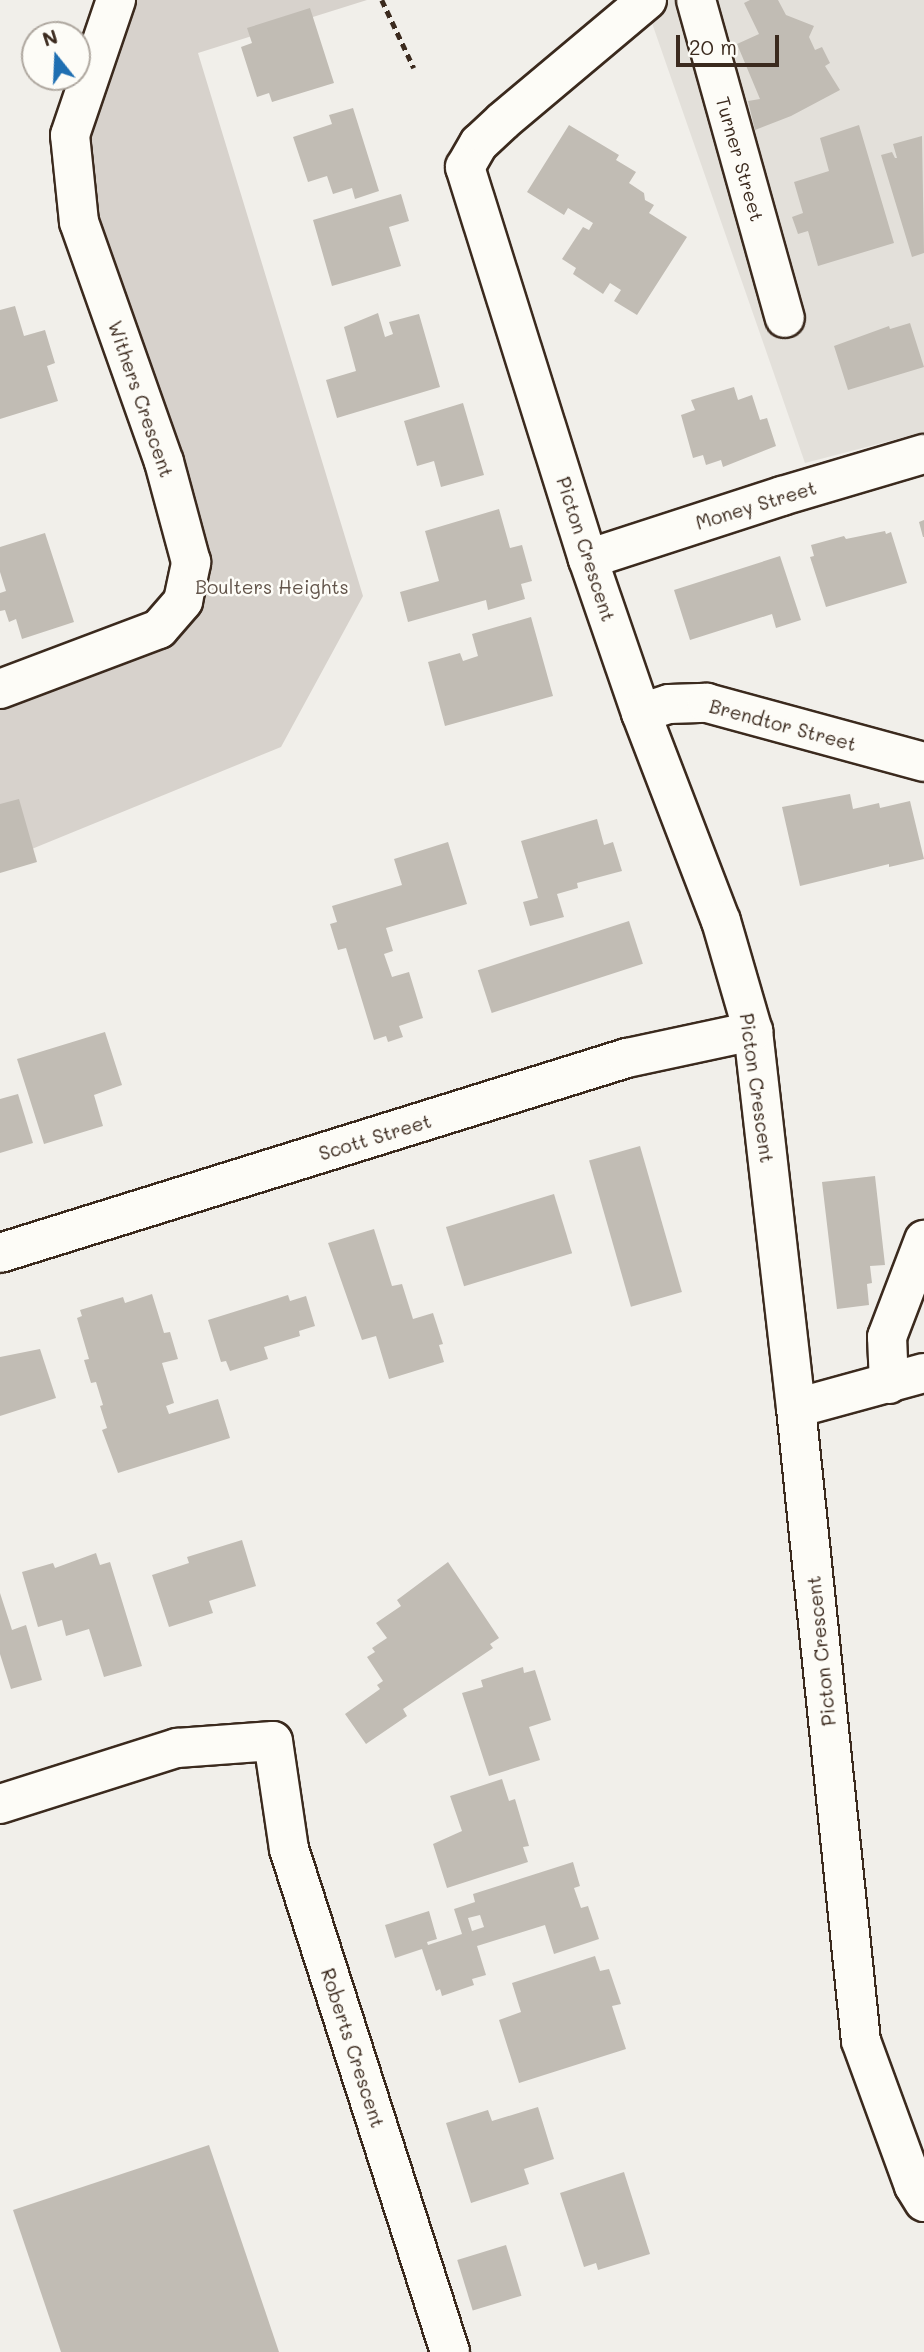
<!DOCTYPE html>
<style>
body{margin:0}
#map{position:relative;width:924px;height:2352px;overflow:hidden;background:#f1efea;font-family:Mali,sans-serif}
div>[style]{position:absolute}
[style*='--x']{left:calc(var(--x)*1px);top:calc(var(--y)*1px);width:calc(var(--w)*1px);rotate:calc(var(--a)*1deg)}
.built>*{inset:0;background:#e3e0da}
.green>*{inset:0;background:#d7d2cc}
.building>*{inset:0;background:#c1bcb4;transform-origin:0 0}
.path>*{height:4.5px;margin-top:-2.25px;transform-origin:0;background:repeating-linear-gradient(90deg,#3b2a1e 0 7px,transparent 0 12px)}
.roads{filter:drop-shadow(2px 0 #3b2a1e) drop-shadow(-2px 0 #3b2a1e) drop-shadow(0 2px #3b2a1e) drop-shadow(0 -2px #3b2a1e)}
.minor>*{height:38px;margin:-19px;padding:0 19px;transform-origin:19px;border-radius:19px;background:#fdfcf7}
span{translate:-50% -50%;white-space:nowrap;text-align:center;line-height:1.15;-webkit-text-stroke:5px #fdfcf7;paint-order:stroke}
.street-label{font-size:19px;color:#3b2a1e}
.park-label{font-size:19px;color:#62544a}
.north{position:absolute;left:21px;top:21px;width:70px;height:70px;box-sizing:border-box;background:#fdfcf7;border:2px solid #afa8a0;border-radius:50%;rotate:342deg;font-size:19px;font-weight:700;line-height:28px;text-align:center;color:#3b2a1e}
.north::after{content:'';display:block;margin:auto;width:24px;height:32px;background:#1f6fb2;clip-path:polygon(50% 0,100% 100%,50% 72%,0 100%)}
.scale{position:absolute;left:676px;top:35px;width:103px;height:32px;box-sizing:border-box;border:4px solid #3b2a1e;border-top:0;padding-left:9px;font-size:21px;line-height:24px;white-space:nowrap;color:#3b2a1e;-webkit-text-stroke:5px #fdfcf7;paint-order:stroke}
</style>
<div id="map">
<div class="built">
<div style="clip-path:polygon(644px 0,924px 0,924px 432px,805px 463px)"></div>
</div>
<div class="green">
<div style="clip-path:polygon(116px 0,367px 0,198px 53px,363px 596px,281px 747px,0 862px,0 689px,183px 601px,70px 135px)"></div>
</div>
<div class="building">
<div style="clip-path:polygon(750px 0,778px 0,786px 15px,814px 26px,809px 37px,815px 50px,822px 47px,830px 63px,825px 66px,840px 90px,791px 116px,755px 130px,748px 101px,760px 99px,737px 44px,759px 34px,744px 3px)"></div>
<div style="clip-path:polygon(310px 8px,334px 83px,272px 102px,269px 93px,257px 97px,241px 47px,252px 43px,247px 28px)"></div>
<div style="clip-path:polygon(353px 108px,379px 191px,355px 199px,352px 188px,333px 194px,327px 176px,308px 182px,293px 137px,332px 124px,329px 115px)"></div>
<div style="clip-path:polygon(569px 125px,619px 155px,616px 160px,636px 172px,629px 183px,644px 193px,645px 200px,654px 205px,649px 213px,687px 237px,637px 315px,614px 301px,621px 290px,610px 283px,603px 294px,573px 274px,576px 268px,562px 259px,583px 227px,589px 230px,593px 223px,568px 208px,564px 215px,527px 192px)"></div>
<div style="clip-path:polygon(859px 125px,894px 243px,818px 266px,808px 231px,798px 234px,792px 217px,803px 213px,794px 182px,829px 171px,820px 138px)"></div>
<div style="clip-path:polygon(922px 136px,924px 253px,912px 257px,881px 155px,892px 152px,895px 158px,897px 158px,893px 144px)"></div>
<div style="clip-path:polygon(401px 194px,409px 221px,389px 227px,401px 266px,332px 286px,313px 220px)"></div>
<div style="clip-path:polygon(15px 306px,24px 336px,45px 330px,55px 363px,47px 366px,58px 401px,0 419px,0 310px)"></div>
<div style="clip-path:polygon(378px 313px,385px 337px,393px 334px,389px 322px,419px 314px,440px 387px,337px 418px,326px 380px,356px 371px,344px 327px)"></div>
<div style="clip-path:polygon(910px 323px,924px 367px,848px 390px,834px 346px,889px 326px,890px 329px)"></div>
<div style="clip-path:polygon(734px 387px,738px 400px,752px 395px,760px 420px,767px 418px,776px 446px,723px 467px,721px 460px,706px 465px,703px 455px,693px 458px,681px 415px,695px 410px,691px 400px)"></div>
<div style="clip-path:polygon(463px 403px,484px 475px,441px 487px,434px 461px,417px 466px,404px 421px)"></div>
<div style="clip-path:polygon(499px 509px,510px 548px,522px 545px,532px 581px,521px 584px,525px 599px,488px 610px,486px 600px,408px 622px,400px 592px,439px 581px,425px 531px)"></div>
<div style="clip-path:polygon(924px 520px,924px 537px,923px 537px,919px 522px)"></div>
<div style="clip-path:polygon(885px 531px,886px 534px,891px 532px,907px 583px,826px 607px,810px 557px,814px 556px,811px 545px,844px 536px,846px 539px)"></div>
<div style="clip-path:polygon(45px 533px,74px 622px,22px 639px,16px 619px,9px 622px,5px 610px,0 611px,0 593px,6px 591px,0 572px,0 547px)"></div>
<div style="clip-path:polygon(780px 556px,801px 620px,776px 628px,772px 614px,690px 640px,674px 590px)"></div>
<div style="clip-path:polygon(531px 617px,553px 696px,445px 726px,428px 662px,460px 653px,463px 661px,478px 656px,472px 634px)"></div>
<div style="clip-path:polygon(850px 794px,853px 809px,879px 803px,880px 808px,910px 801px,924px 859px,889px 867px,889px 864px,800px 886px,782px 807px)"></div>
<div style="clip-path:polygon(19px 799px,37px 862px,0 873px,0 804px)"></div>
<div style="clip-path:polygon(597px 819px,604px 845px,613px 842px,622px 871px,577px 883px,578px 888px,557px 894px,564px 917px,530px 926px,523px 902px,538px 898px,521px 841px)"></div>
<div style="clip-path:polygon(448px 842px,467px 904px,386px 928px,393px 951px,384px 954px,392px 977px,409px 972px,423px 1018px,399px 1026px,403px 1037px,388px 1042px,386px 1036px,374px 1040px,346px 948px,338px 950px,330px 924px,337px 922px,332px 906px,402px 885px,394px 859px)"></div>
<div style="left:629px;top:921px;width:45px;height:159px;rotate:72deg"></div>
<div style="clip-path:polygon(105px 1032px,122px 1085px,94px 1095px,103px 1126px,44px 1144px,17px 1059px)"></div>
<div style="clip-path:polygon(18px 1094px,33px 1143px,0 1153px,0 1099px)"></div>
<div style="left:640px;top:1146px;width:152px;height:53px;rotate:74deg"></div>
<div style="clip-path:polygon(875px 1176px,885px 1265px,870px 1266px,872px 1283px,867px 1284px,869px 1305px,837px 1309px,822px 1182px)"></div>
<div style="left:554px;top:1194px;width:62px;height:113px;rotate:73deg"></div>
<div style="clip-path:polygon(374px 1229px,392px 1286px,402px 1284px,413px 1319px,433px 1313px,443px 1344px,439px 1345px,444px 1362px,389px 1379px,376px 1336px,362px 1340px,328px 1243px)"></div>
<div style="clip-path:polygon(152px 1294px,164px 1333px,170px 1332px,178px 1359px,162px 1363px,174px 1403px,166px 1406px,169px 1414px,218px 1399px,230px 1438px,118px 1473px,102px 1430px,107px 1428px,100px 1406px,103px 1405px,96px 1382px,91px 1383px,84px 1360px,89px 1359px,77px 1318px,82px 1316px,80px 1310px,123px 1297px,125px 1303px)"></div>
<div style="clip-path:polygon(288px 1295px,290px 1301px,306px 1296px,315px 1326px,299px 1331px,300px 1336px,264px 1347px,268px 1359px,230px 1371px,226px 1361px,221px 1362px,208px 1320px)"></div>
<div style="clip-path:polygon(40px 1349px,56px 1398px,0 1416px,0 1357px)"></div>
<div style="clip-path:polygon(242px 1540px,256px 1586px,209px 1601px,213px 1613px,169px 1627px,152px 1575px,189px 1563px,187px 1557px)"></div>
<div style="clip-path:polygon(96px 1553px,100px 1565px,110px 1562px,142px 1666px,104px 1677px,89px 1629px,66px 1636px,62px 1620px,38px 1627px,22px 1572px,53px 1563px,55px 1568px)"></div>
<div style="clip-path:polygon(448px 1562px,499px 1638px,490px 1644px,493px 1648px,403px 1709px,407px 1716px,366px 1744px,345px 1714px,380px 1689px,377px 1685px,383px 1681px,367px 1657px,375px 1652px,372px 1648px,387px 1638px,376px 1623px,401px 1606px,397px 1600px)"></div>
<div style="clip-path:polygon(0 1593px,12px 1630px,26px 1625px,42px 1680px,11px 1689px,0 1654px)"></div>
<div style="clip-path:polygon(523px 1667px,524px 1673px,535px 1670px,551px 1720px,529px 1727px,540px 1760px,489px 1776px,462px 1693px,483px 1687px,481px 1680px)"></div>
<div style="clip-path:polygon(502px 1779px,509px 1801px,515px 1799px,529px 1846px,523px 1847px,528px 1862px,447px 1888px,433px 1844px,462px 1831px,450px 1796px)"></div>
<div style="clip-path:polygon(evenodd,573px 1862px,580px 1886px,574px 1888px,581px 1908px,588px 1906px,599px 1939px,554px 1954px,545px 1925px,477px 1946px,486px 1975px,472px 1979px,474px 1985px,442px 1996px,440px 1989px,436px 1991px,422px 1949px,395px 1958px,385px 1925px,429px 1911px,437px 1939px,427px 1942px,428px 1945px,462px 1934px,454px 1909px,475px 1902px,473px 1894px,573px 1862px,480px 1915px,484px 1927px,472px 1931px,468px 1918px,480px 1915px)"></div>
<div style="clip-path:polygon(595px 1956px,600px 1971px,609px 1969px,621px 2004px,612px 2006px,626px 2049px,519px 2083px,499px 2020px,521px 2012px,512px 1983px)"></div>
<div style="clip-path:polygon(538px 2107px,554px 2159px,524px 2169px,529px 2184px,471px 2203px,446px 2123px,488px 2110px,492px 2121px)"></div>
<div style="clip-path:polygon(209px 2145px,279px 2352px,61px 2352px,13px 2210px)"></div>
<div style="clip-path:polygon(624px 2172px,650px 2254px,598px 2270px,596px 2263px,584px 2267px,560px 2193px)"></div>
<div style="left:506px;top:2245px;width:53px;height:51px;rotate:73deg"></div>
</div>
<div class="path">
<div style="--x:382;--y:0;--w:75;--a:64.8"></div>
</div>
<div class="roads">
<div class="minor">
<div style="--x:647;--y:0;--w:188;--a:140"></div>
<div style="--x:503;--y:121;--w:33;--a:137"></div>
<div style="--x:479;--y:143;--w:28;--a:120"></div>
<div style="--x:465;--y:167;--w:411;--a:72.6"></div>
<div style="--x:588;--y:559;--w:163;--a:71"></div>
<div style="--x:641;--y:713;--w:223;--a:69"></div>
<div style="--x:721;--y:921;--w:115;--a:73.8"></div>
<div style="--x:753;--y:1031;--w:379;--a:83.5"></div>
<div style="--x:796;--y:1408;--w:636;--a:84.14"></div>
<div style="--x:861;--y:2041;--w:154;--a:69.9"></div>
<div style="--x:914;--y:2186;--w:19;--a:58"></div>
<div style="--x:696;--y:0;--w:330;--a:74.4"></div>
<div style="--x:588;--y:559;--w:204;--a:-18"></div>
<div style="--x:782;--y:496;--w:148;--a:-16.5"></div>
<div style="--x:0;--y:689;--w:170;--a:-20.7"></div>
<div style="--x:159;--y:629;--w:37;--a:-49"></div>
<div style="--x:183;--y:601;--w:40;--a:-78"></div>
<div style="--x:191;--y:562;--w:104;--a:-105.1"></div>
<div style="--x:164;--y:462;--w:255;--a:-109.5"></div>
<div style="--x:79;--y:222;--w:87;--a:-95.9"></div>
<div style="--x:70;--y:135;--w:143;--a:-71.2"></div>
<div style="--x:641;--y:713;--w:29;--a:-18"></div>
<div style="--x:669;--y:704;--w:38;--a:-2"></div>
<div style="--x:707;--y:703;--w:225;--a:15.2"></div>
<div style="--x:0;--y:1253;--w:657;--a:-17.28"></div>
<div style="--x:627;--y:1058;--w:129;--a:-12.1"></div>
<div style="--x:889;--y:1384;--w:47;--a:-92.4"></div>
<div style="--x:887;--y:1337;--w:104;--a:-69.1"></div>
<div style="--x:796;--y:1408;--w:133;--a:-15.3"></div>
<div style="--x:0;--y:1804;--w:186;--a:-17.6"></div>
<div style="--x:177;--y:1748;--w:96;--a:-4.2"></div>
<div style="--x:273;--y:1741;--w:109;--a:81.6"></div>
<div style="--x:289;--y:1849;--w:528;--a:72.25"></div>
</div>
</div>
<div class="street-label">
<span style="left:740px;top:159px;rotate:74deg">Turner Street</span>
<span style="left:141px;top:399px;rotate:71deg">Withers Crescent</span>
<span style="left:756px;top:505px;rotate:-17deg">Money Street</span>
<span style="left:586px;top:549px;rotate:72deg">Picton Crescent</span>
<span style="left:783px;top:725px;rotate:15deg">Brendtor Street</span>
<span style="left:757px;top:1088px;rotate:82deg">Picton Crescent</span>
<span style="left:375px;top:1137px;rotate:-17deg">Scott Street</span>
<span style="left:821px;top:1651px;rotate:-96deg">Picton Crescent</span>
<span style="left:353px;top:2048px;rotate:72deg">Roberts Crescent</span>
</div>
<div class="park-label">
<span style="left:272px;top:587px">Boulters Heights</span>
</div>
<div class="north">N</div>
<div class="scale">20 m</div>
</div>
